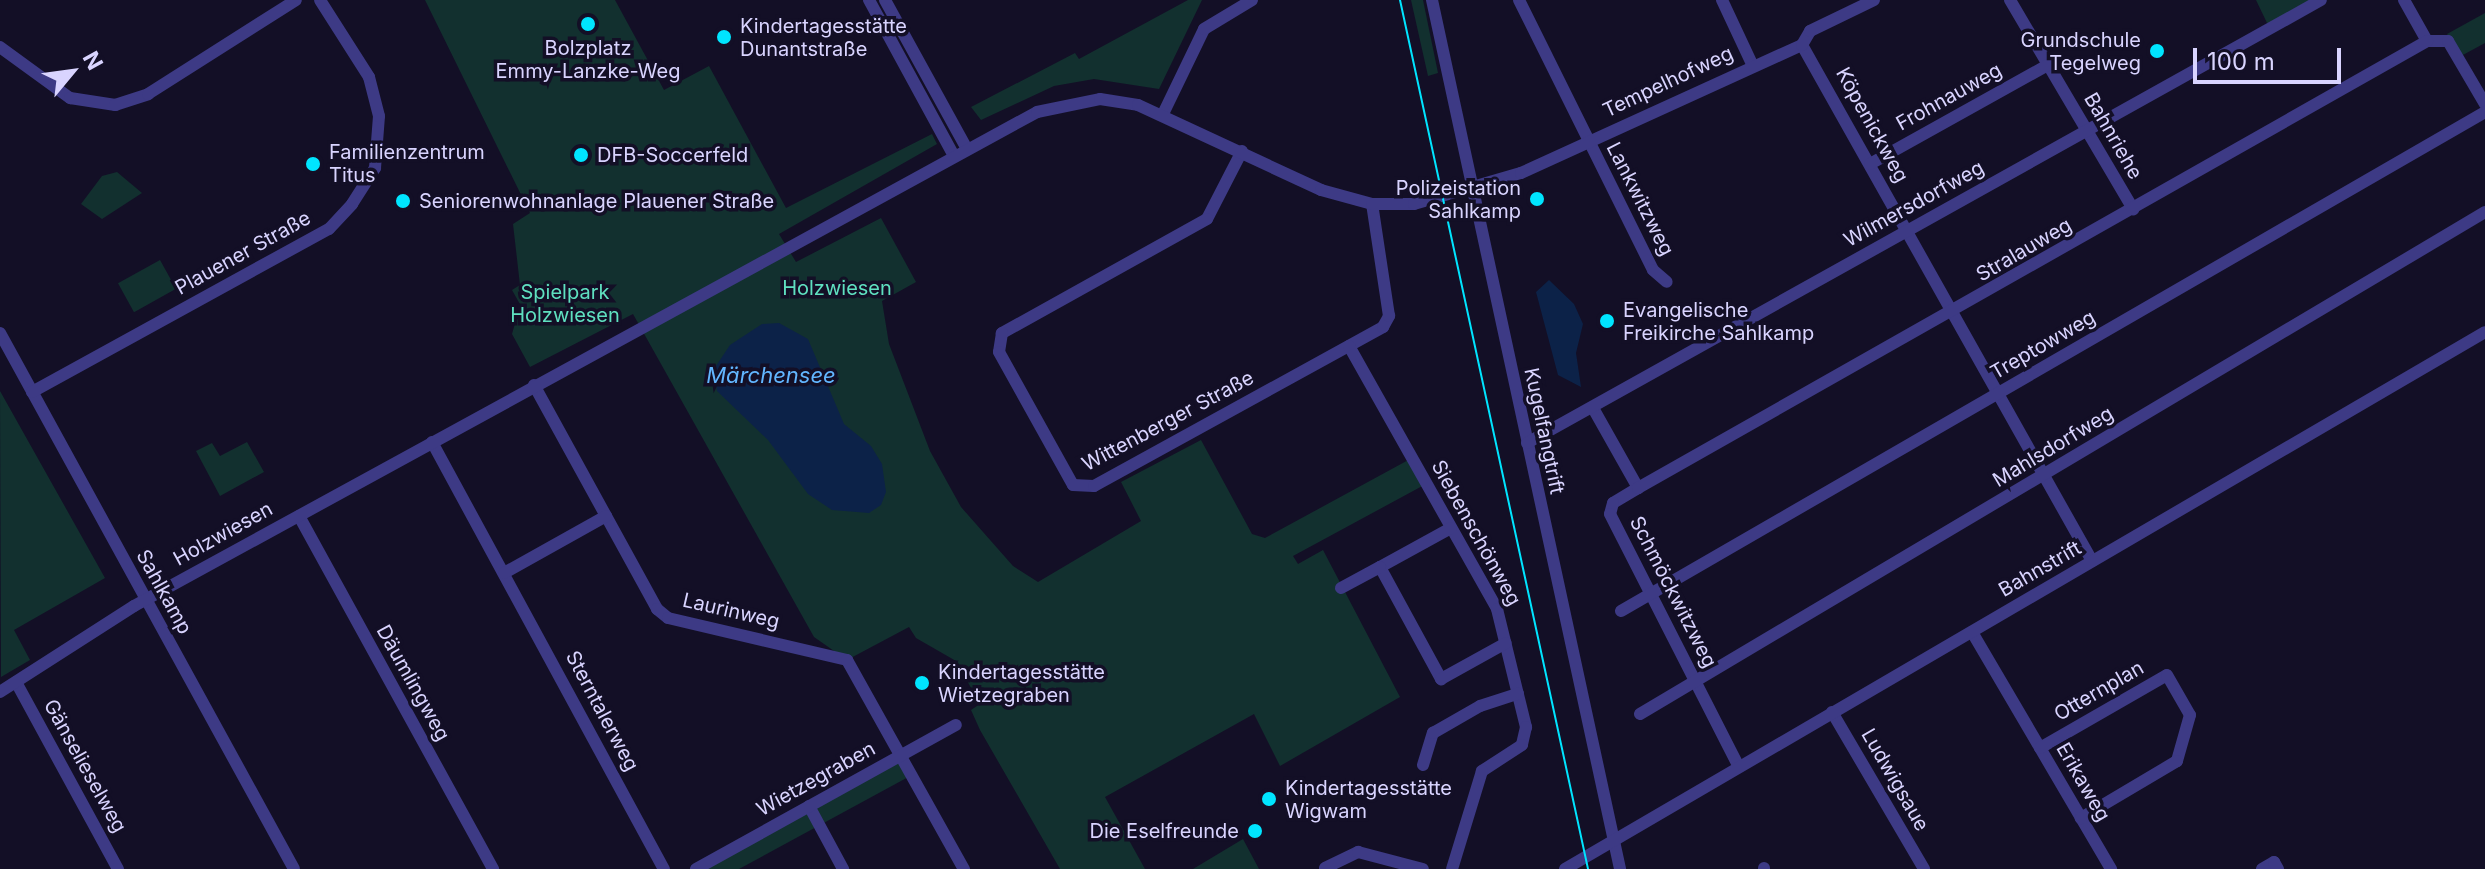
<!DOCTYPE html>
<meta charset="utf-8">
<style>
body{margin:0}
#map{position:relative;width:2485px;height:869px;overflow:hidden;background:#130f26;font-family:Inter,sans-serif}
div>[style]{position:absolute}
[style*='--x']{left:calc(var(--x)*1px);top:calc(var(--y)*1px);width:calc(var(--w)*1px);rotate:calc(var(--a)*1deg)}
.green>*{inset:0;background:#12302f;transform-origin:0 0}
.water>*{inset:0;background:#0c2248}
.minor>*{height:12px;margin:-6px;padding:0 6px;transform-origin:6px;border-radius:6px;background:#3d3a85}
.tram>*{height:2px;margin:-1px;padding:0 1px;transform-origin:1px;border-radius:1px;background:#00e5ff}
.dots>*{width:22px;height:22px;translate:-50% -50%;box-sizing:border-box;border:4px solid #130f26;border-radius:50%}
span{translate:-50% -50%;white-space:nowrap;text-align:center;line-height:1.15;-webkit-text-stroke:7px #130f26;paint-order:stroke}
.poi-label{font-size:20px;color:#d9d4ff}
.left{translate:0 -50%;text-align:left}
.right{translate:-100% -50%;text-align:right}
.street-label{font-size:20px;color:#d9d4ff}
.park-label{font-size:20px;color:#5fe0c0}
.water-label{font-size:22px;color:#62b6ff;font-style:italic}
.north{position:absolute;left:32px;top:32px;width:80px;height:80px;-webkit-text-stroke:6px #130f26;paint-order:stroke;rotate:61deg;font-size:22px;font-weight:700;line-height:32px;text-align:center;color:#d9d4ff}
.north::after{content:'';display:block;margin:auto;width:28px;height:36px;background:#d9d4ff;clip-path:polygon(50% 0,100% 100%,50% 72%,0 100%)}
.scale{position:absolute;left:2193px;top:48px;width:148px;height:36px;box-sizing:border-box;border:4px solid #d9d4ff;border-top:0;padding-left:10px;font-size:24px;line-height:28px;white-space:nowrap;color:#d9d4ff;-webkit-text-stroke:6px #130f26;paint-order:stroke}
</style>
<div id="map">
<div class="green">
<div style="clip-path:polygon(425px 0,615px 0,664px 90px,709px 66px,786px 208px,932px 134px,937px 144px,779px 234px,796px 262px,881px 218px,916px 282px,882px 301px,889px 344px,930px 451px,961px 507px,1013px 566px,1038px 582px,1141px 521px,1121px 482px,1201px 440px,1252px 534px,1265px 538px,1412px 458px,1426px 484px,1293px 556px,1298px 564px,1323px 550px,1400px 697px,1280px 766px,1254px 714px,1105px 797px,1145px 869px,1060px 869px,980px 730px,971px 710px,980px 704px,956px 661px,916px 638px,909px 627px,847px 660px,814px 637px,633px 314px,530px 367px,512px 334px,516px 320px,526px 315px,512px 290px,520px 285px,513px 224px,530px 213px)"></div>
<div style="clip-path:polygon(1188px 0,1202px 0,1159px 89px,1094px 79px,1054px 86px,981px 120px,971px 107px,1075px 53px,1079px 59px)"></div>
<div style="clip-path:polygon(1411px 0,1423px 0,1438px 73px,1428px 76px)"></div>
<div style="clip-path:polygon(2256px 0,2313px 0,2268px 25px)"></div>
<div style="clip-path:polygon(2485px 13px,2485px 43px,2461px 56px,2447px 34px)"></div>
<div style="clip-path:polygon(117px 172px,142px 193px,102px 219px,81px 204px,102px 176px)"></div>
<div style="left:160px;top:260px;width:33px;height:48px;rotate:61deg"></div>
<div style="clip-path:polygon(0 391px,105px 578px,14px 630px,30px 660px,1px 677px)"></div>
<div style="clip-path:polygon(247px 442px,264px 472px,220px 496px,196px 451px,212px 443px,220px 456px)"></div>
<div style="clip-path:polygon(902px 755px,912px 775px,739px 869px,696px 869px)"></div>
<div style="clip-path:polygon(1243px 839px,1259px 869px,1193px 869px)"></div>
</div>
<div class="water">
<div style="clip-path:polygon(1549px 280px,1574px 304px,1583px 324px,1576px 353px,1581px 387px,1558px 375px,1536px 292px)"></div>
<div style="clip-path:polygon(779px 323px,808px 339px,844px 424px,871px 446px,882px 464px,886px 492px,881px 505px,869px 513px,832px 510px,808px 494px,768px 440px,717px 391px,714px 369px,730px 345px,762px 324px)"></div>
</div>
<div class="minor">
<div style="--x:869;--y:0;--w:178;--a:61.4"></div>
<div style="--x:885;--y:0;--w:170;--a:61.2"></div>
<div style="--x:1432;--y:0;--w:889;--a:77.79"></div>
<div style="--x:1519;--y:0;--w:301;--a:63.6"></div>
<div style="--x:1653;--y:270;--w:18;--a:41"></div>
<div style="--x:1722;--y:0;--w:71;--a:64.9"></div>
<div style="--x:2010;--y:0;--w:243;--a:59.5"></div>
<div style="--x:2404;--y:0;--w:47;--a:60.7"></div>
<div style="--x:2427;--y:41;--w:21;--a:0"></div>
<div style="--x:2448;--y:41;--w:73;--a:59.6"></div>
<div style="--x:1802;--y:45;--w:592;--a:60.66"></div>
<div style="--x:0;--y:47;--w:87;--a:36.1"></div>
<div style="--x:70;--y:98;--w:46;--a:8.8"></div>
<div style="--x:115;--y:105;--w:35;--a:-18"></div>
<div style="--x:148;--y:94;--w:175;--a:-32.4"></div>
<div style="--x:1163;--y:114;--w:94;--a:-64.2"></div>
<div style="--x:1204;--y:29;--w:56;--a:-31.1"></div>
<div style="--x:1242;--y:151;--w:76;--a:117.2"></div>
<div style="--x:1207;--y:219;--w:235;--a:150.9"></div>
<div style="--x:1002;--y:333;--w:19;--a:99"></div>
<div style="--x:999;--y:352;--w:152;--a:60.9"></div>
<div style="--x:1073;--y:485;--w:21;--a:3"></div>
<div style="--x:1094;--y:486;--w:330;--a:-28.8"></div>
<div style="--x:1383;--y:327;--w:13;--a:-61"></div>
<div style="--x:1389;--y:316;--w:113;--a:-98.6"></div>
<div style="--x:1870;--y:164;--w:204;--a:-29.1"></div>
<div style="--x:0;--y:333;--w:611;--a:61.25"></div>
<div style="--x:1349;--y:346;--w:302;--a:60.6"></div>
<div style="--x:1497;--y:609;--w:122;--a:76.2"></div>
<div style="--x:1526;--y:727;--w:18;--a:103"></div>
<div style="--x:1522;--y:745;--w:48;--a:147"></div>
<div style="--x:1482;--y:771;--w:102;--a:107"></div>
<div style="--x:534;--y:385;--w:256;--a:61.2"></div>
<div style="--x:657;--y:609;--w:14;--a:39"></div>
<div style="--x:668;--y:618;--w:184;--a:13.2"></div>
<div style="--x:847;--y:660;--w:240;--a:60.8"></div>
<div style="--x:32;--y:392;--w:339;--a:-28.8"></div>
<div style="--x:329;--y:229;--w:34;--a:-47"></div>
<div style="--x:352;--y:204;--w:43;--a:-57.4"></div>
<div style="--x:375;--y:168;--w:52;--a:-85.6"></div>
<div style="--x:379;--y:116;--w:40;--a:-104.4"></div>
<div style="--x:369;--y:77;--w:91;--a:-122.5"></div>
<div style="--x:1593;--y:408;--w:92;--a:60.6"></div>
<div style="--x:1638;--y:488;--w:29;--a:149"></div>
<div style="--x:1613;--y:503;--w:11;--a:105"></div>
<div style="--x:1610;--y:514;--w:282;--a:63"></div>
<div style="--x:432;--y:442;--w:486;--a:61.5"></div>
<div style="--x:1527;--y:443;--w:909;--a:-29.16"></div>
<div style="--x:1638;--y:488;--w:907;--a:-29.53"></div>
<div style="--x:299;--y:516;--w:403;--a:61.2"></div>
<div style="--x:1451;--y:528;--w:81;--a:151.2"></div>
<div style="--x:1380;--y:567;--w:128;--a:61.4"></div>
<div style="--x:1441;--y:679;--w:74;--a:-29"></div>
<div style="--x:504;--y:573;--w:117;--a:-29.2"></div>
<div style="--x:1341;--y:588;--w:44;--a:-28.3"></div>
<div style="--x:1621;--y:611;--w:998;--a:-30.01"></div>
<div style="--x:1972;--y:632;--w:275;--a:59.6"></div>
<div style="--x:16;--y:682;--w:213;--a:61.4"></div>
<div style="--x:0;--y:692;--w:159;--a:-32.7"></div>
<div style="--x:134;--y:606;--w:1029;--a:-28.68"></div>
<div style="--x:1037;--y:112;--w:64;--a:-11.7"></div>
<div style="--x:1100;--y:99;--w:38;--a:9"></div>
<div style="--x:1138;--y:105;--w:202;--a:24.9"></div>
<div style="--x:1321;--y:190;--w:53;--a:15.4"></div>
<div style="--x:1372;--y:204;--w:42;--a:0"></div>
<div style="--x:1414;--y:204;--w:111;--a:-16.2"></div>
<div style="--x:1521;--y:173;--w:309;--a:-24.5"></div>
<div style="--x:1802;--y:45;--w:16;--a:-60"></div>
<div style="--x:1810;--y:31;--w:71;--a:-25.8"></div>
<div style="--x:1832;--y:712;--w:182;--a:59.6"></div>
<div style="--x:1640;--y:714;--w:983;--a:-30.71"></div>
<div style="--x:2040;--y:748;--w:146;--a:-29.9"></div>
<div style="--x:2167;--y:675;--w:46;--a:60.1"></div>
<div style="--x:2190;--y:715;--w:48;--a:105.8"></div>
<div style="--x:2177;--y:761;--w:112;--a:149.3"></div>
<div style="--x:1423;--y:765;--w:34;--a:-73"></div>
<div style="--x:1433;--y:733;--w:54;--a:-29.9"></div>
<div style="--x:1480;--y:706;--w:40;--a:-18"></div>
<div style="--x:809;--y:806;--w:72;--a:61.6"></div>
<div style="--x:1325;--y:868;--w:37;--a:-26"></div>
<div style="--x:1358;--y:852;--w:67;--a:14.7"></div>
<div style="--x:1764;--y:868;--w:1;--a:90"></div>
<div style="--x:696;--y:869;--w:297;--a:-29"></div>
<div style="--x:1565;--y:869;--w:1065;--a:-30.27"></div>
<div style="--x:2262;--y:869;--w:14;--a:-30"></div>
<div style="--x:2274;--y:862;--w:8;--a:60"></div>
</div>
<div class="tram">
<div style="--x:1400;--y:0;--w:889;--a:77.79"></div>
</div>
<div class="dots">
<div style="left:588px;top:24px;background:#00e5ff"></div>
<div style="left:724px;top:37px;background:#00e5ff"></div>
<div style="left:2157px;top:51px;background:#00e5ff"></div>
<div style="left:581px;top:155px;background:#00e5ff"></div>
<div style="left:313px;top:164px;background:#00e5ff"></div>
<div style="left:1537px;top:199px;background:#00e5ff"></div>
<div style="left:403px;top:201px;background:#00e5ff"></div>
<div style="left:1607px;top:321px;background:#00e5ff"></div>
<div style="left:922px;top:683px;background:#00e5ff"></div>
<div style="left:1269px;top:799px;background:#00e5ff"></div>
<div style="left:1255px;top:831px;background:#00e5ff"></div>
</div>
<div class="poi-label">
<span class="left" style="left:740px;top:38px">Kindertagesstätte<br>Dunantstraße</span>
<span class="right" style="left:2141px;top:52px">Grundschule<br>Tegelweg</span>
<span style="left:588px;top:60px">Bolzplatz<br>Emmy-Lanzke-Weg</span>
<span class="left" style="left:329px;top:164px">Familienzentrum<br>Titus</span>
<span class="left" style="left:597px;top:155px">DFB-Soccerfeld</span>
<span class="right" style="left:1521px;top:200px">Polizeistation<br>Sahlkamp</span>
<span class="left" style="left:419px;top:201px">Seniorenwohnanlage Plauener Straße</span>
<span class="left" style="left:1623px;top:322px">Evangelische<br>Freikirche Sahlkamp</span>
<span class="left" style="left:938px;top:684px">Kindertagesstätte<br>Wietzegraben</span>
<span class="left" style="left:1285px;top:800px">Kindertagesstätte<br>Wigwam</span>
<span class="right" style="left:1239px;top:831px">Die Eselfreunde</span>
</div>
<div class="street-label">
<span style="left:1668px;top:82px;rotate:-25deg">Tempelhofweg</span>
<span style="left:1949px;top:97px;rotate:-29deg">Frohnauweg</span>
<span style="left:1872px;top:125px;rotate:61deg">Köpenickweg</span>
<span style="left:2113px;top:136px;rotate:60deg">Bahnriehe</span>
<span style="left:1640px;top:199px;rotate:63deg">Lankwitzweg</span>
<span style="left:1914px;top:204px;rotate:-29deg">Wilmersdorfweg</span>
<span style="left:2024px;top:250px;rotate:-30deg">Stralauweg</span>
<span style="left:243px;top:253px;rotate:-29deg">Plauener Straße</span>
<span style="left:2043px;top:345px;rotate:-30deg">Treptowweg</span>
<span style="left:1168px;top:421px;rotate:-28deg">Wittenberger Straße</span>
<span style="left:1544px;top:431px;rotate:78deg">Kugelfangtrift</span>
<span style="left:2053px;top:447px;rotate:-31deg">Mahlsdorfweg</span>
<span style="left:1476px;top:533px;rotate:61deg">Siebenschönweg</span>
<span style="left:223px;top:534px;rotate:-29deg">Holzwiesen</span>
<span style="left:2040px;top:569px;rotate:-30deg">Bahnstrift</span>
<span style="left:164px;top:592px;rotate:61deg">Sahlkamp</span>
<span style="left:1673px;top:592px;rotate:63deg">Schmöckwitzweg</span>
<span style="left:731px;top:611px;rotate:13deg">Laurinweg</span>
<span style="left:413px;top:683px;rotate:61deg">Däumlingweg</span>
<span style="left:2099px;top:691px;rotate:-30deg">Otternplan</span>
<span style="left:602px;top:711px;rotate:62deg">Sterntalerweg</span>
<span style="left:85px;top:766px;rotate:61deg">Gänselieselweg</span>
<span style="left:816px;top:779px;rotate:-29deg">Wietzegraben</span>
<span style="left:1895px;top:780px;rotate:60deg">Ludwigsaue</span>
<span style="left:2083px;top:782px;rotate:60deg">Erikaweg</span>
</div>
<div class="park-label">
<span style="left:837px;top:288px">Holzwiesen</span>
<span style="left:565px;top:304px">Spielpark<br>Holzwiesen</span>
</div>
<div class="water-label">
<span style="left:771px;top:376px">Märchensee</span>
</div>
<div class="north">N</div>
<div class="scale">100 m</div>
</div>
